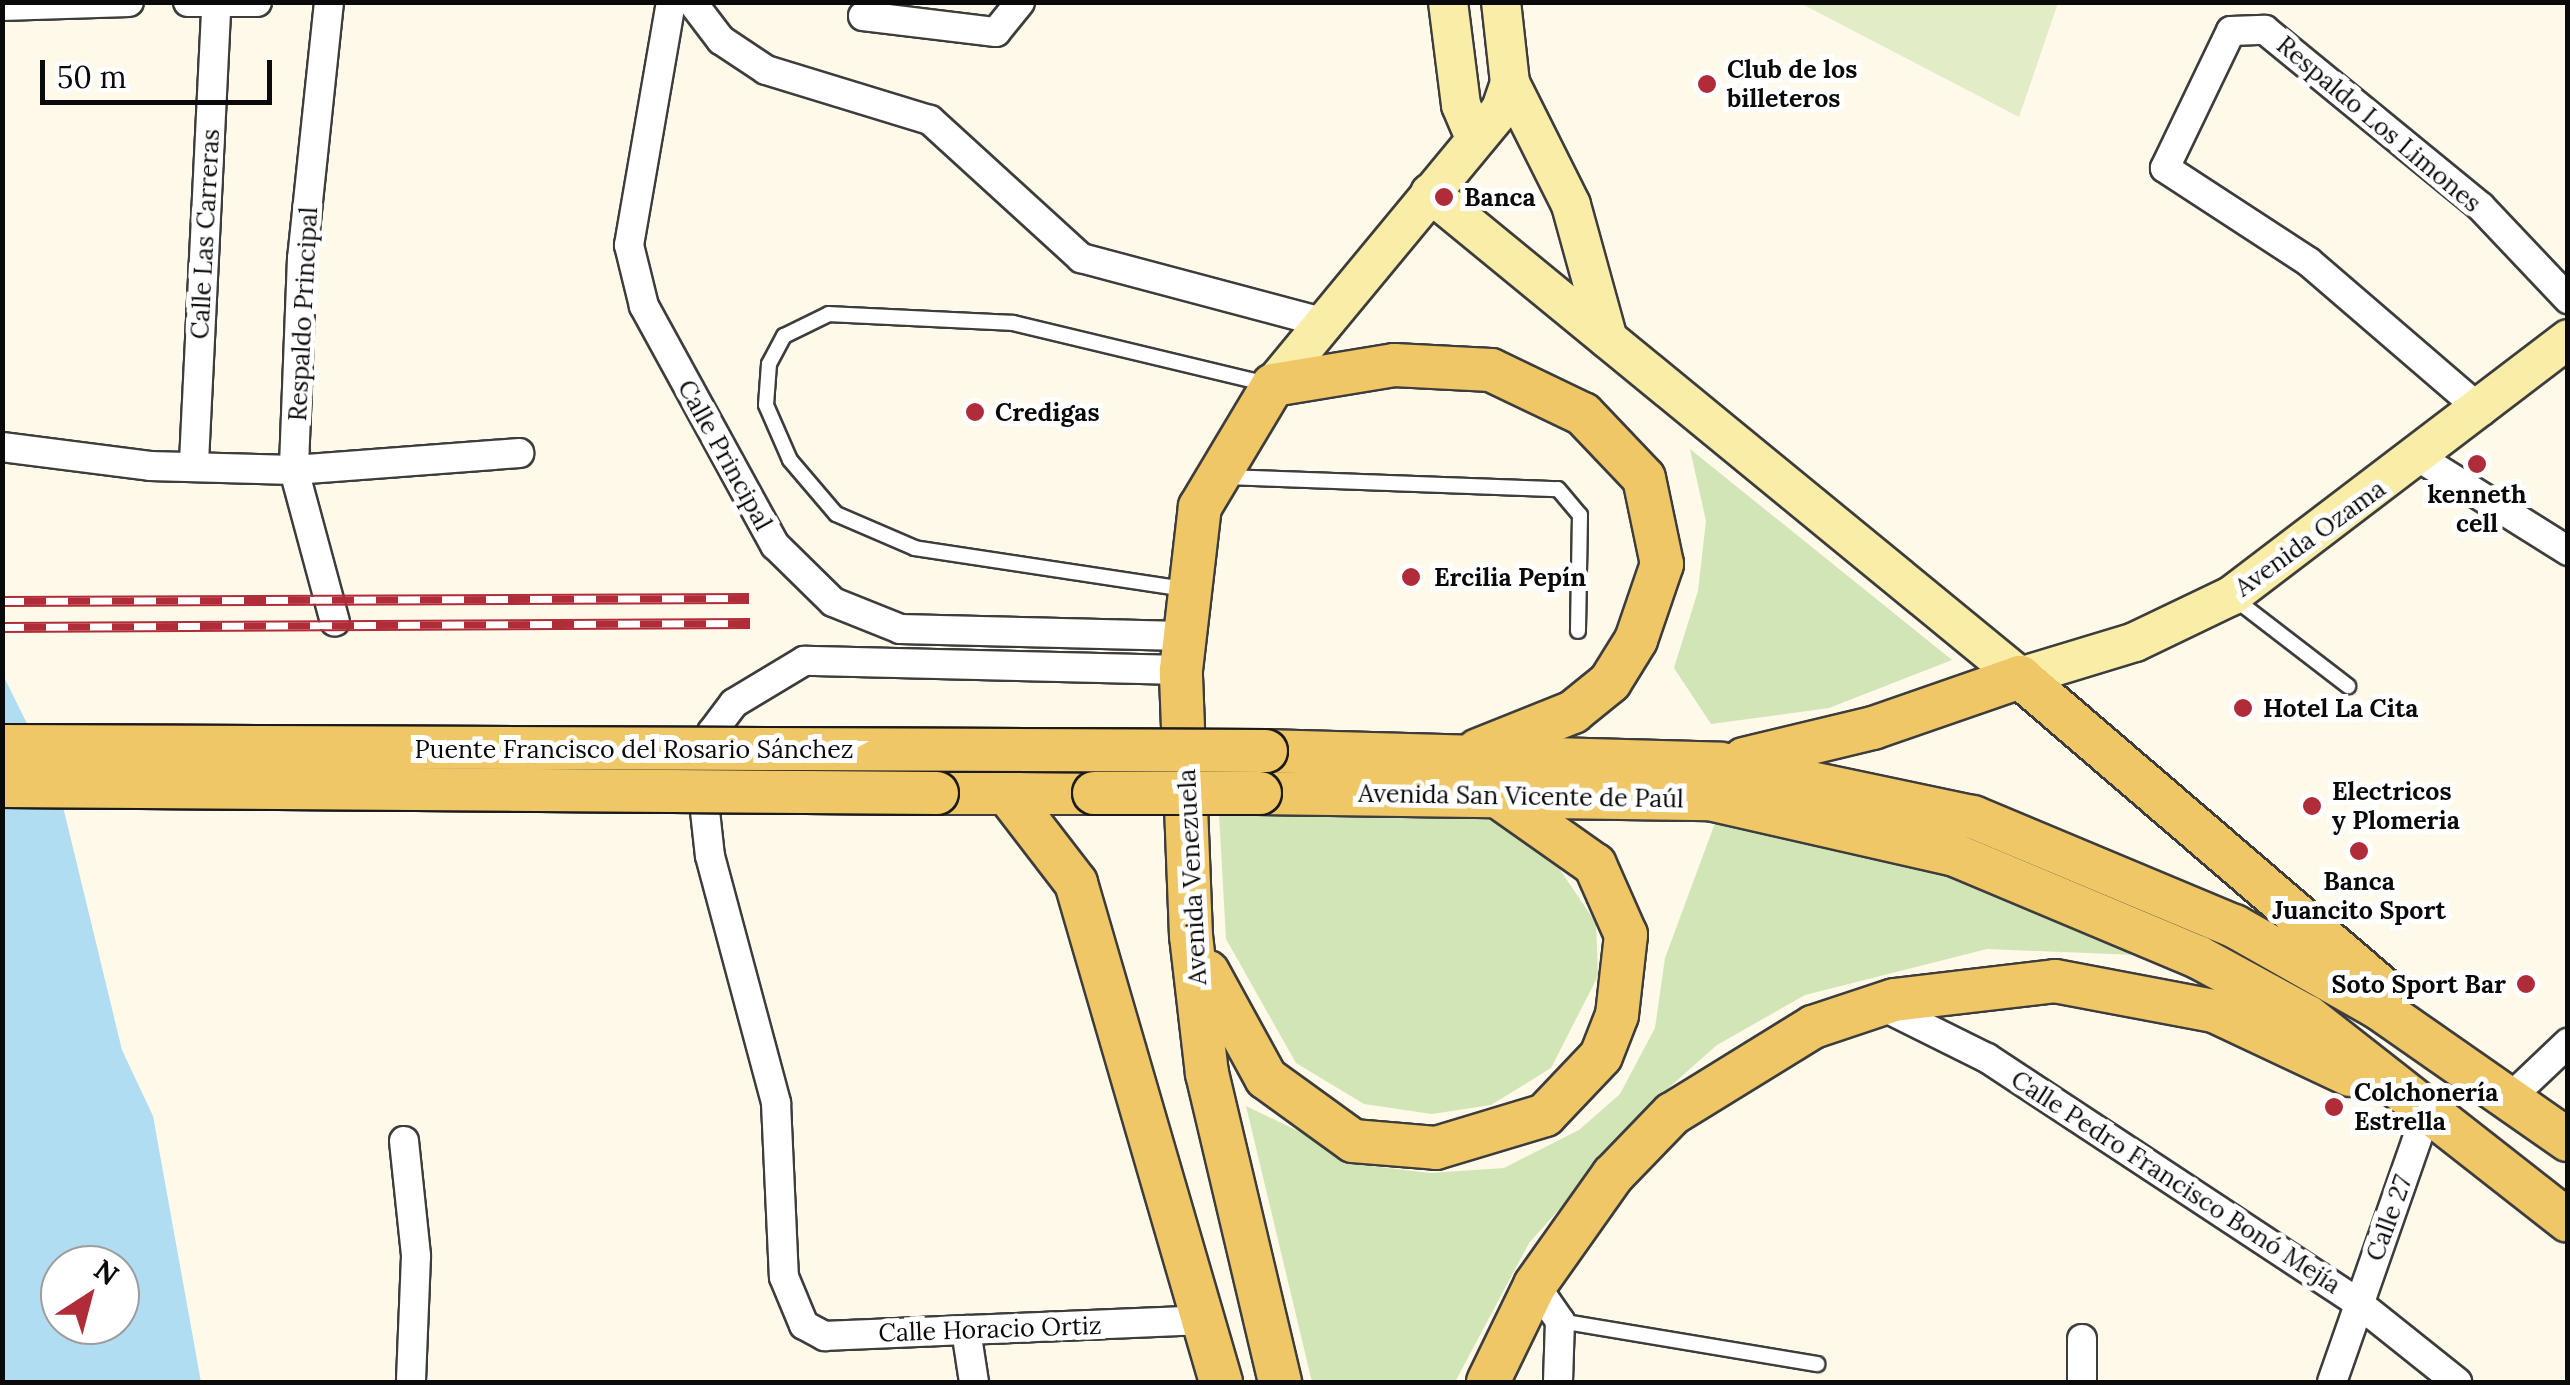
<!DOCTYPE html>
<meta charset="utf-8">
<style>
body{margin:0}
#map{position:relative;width:2570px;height:1385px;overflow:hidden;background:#fef9e9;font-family:Lora,serif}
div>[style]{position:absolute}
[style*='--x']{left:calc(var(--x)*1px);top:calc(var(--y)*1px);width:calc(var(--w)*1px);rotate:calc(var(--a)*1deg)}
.green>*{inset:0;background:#d1e5b6}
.pitch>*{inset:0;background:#e2edc7}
.water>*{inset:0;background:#b1ddf2}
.roads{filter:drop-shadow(2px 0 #3d3d3d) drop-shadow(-2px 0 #3d3d3d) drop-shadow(0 2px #3d3d3d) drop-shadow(0 -2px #3d3d3d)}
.lane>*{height:14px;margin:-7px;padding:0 7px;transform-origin:7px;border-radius:7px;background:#fff}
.street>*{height:28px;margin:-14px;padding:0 14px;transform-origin:14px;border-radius:14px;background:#fff}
.secondary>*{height:38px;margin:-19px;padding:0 19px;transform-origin:19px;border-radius:19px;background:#faeda8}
.primary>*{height:42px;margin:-21px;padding:0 21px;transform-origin:21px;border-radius:21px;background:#f0c767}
.rail>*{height:11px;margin-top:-5.5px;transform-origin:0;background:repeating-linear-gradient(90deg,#fff 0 22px,#b12c39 0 44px);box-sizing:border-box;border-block:2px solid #b12c39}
.bridges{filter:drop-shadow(2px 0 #1b1b1b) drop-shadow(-2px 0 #1b1b1b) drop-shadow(0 2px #1b1b1b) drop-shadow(0 -2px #1b1b1b)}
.primary-bridge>*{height:42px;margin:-21px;padding:0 21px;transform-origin:21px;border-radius:21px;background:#f0c767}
.dots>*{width:28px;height:28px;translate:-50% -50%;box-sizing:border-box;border:5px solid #fff;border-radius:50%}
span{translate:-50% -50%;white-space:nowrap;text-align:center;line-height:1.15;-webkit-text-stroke:10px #fff;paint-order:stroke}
.poi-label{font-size:25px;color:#0a0a0a;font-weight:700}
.left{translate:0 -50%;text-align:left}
.right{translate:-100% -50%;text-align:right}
.street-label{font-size:25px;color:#0a0a0a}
.frame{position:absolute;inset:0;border:5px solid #0a0a0a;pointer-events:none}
.north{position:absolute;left:40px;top:1245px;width:100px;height:100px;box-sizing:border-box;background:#fff;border:2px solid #9d9d9d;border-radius:50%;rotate:36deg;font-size:28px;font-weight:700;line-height:40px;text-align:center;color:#0a0a0a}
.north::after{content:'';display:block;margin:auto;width:35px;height:45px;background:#b12c39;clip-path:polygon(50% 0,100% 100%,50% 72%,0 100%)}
.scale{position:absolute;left:40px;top:60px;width:232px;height:45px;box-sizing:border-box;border:5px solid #0a0a0a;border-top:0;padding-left:12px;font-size:30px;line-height:35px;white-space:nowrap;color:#0a0a0a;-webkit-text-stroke:8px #fff;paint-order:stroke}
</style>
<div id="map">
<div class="green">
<div style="clip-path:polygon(1690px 449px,1952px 660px,1829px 708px,1711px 724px,1674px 668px,1698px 591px,1706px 521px)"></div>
<div style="clip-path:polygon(1219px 814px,1478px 815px,1544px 846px,1596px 923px,1598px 976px,1551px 1068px,1491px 1105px,1432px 1114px,1364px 1104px,1296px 1063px,1226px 939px)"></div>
<div style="clip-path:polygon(1715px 823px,1953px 874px,2136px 955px,1987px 949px,1805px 995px,1717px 1045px,1665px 1091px,1529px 1243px,1455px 1382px,1312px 1382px,1246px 1106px,1371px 1166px,1430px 1173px,1504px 1168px,1579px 1130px,1620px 1094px,1655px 1028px,1665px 958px)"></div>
</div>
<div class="pitch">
<div style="clip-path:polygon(1800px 3px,2058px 3px,2019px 117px)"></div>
</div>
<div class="water">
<div style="clip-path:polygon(evenodd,2px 673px,58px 786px,122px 1050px,153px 1116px,201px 1382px,3px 1382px,2px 673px,60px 1265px,120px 1265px,120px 1325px,60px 1325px,60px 1265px)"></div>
</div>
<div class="roads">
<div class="lane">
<div style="--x:1226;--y:477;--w:332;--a:2.1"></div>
<div style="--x:1558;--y:489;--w:34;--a:50"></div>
<div style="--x:1580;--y:515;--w:116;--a:91"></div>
<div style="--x:1185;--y:589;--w:273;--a:-171.4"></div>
<div style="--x:915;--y:548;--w:86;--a:-156.7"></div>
<div style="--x:836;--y:514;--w:71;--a:-130.4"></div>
<div style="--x:790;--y:460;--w:60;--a:-113.6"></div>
<div style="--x:766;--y:405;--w:41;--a:-85.8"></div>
<div style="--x:769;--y:364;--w:32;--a:-62"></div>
<div style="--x:784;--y:336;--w:50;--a:-26.1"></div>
<div style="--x:829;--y:314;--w:184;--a:2.8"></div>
<div style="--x:1013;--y:323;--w:261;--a:13.5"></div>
<div style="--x:2231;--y:596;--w:148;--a:37.6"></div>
<div style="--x:1560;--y:1321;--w:261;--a:9.5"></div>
</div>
<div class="street">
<div style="--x:188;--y:2;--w:69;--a:0"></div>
<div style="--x:329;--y:2;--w:257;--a:96"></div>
<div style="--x:302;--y:258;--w:212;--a:92.2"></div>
<div style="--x:294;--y:470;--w:157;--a:74.9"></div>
<div style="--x:671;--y:2;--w:247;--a:99.8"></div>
<div style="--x:629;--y:245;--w:63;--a:76.2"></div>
<div style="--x:644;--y:306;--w:273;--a:61.3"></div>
<div style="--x:775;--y:545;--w:81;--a:44.5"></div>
<div style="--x:833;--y:602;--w:72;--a:21.9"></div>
<div style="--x:900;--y:629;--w:282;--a:1.4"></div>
<div style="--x:692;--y:2;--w:48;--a:52.7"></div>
<div style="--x:721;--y:40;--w:54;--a:33.7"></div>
<div style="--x:766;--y:70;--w:171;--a:17"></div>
<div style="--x:930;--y:120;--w:205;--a:42.4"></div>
<div style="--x:1081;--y:258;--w:248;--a:14.9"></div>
<div style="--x:2;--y:6;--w:127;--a:-1.8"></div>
<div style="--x:863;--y:16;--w:134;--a:6.9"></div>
<div style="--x:996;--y:32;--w:38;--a:-51"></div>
<div style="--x:2482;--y:411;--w:228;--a:-139.3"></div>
<div style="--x:2309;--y:262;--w:172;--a:-146.9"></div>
<div style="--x:2165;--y:168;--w:152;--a:-64.3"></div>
<div style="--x:2231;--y:31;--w:34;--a:-2"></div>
<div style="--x:2265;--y:30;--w:279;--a:39.3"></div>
<div style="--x:2481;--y:207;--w:127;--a:46.6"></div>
<div style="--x:2;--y:447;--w:149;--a:7.3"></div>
<div style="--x:150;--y:466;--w:144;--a:1.6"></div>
<div style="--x:294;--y:470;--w:226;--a:-4.3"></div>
<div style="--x:2420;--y:458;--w:175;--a:32.1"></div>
<div style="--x:194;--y:462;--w:457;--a:-87.2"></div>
<div style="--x:1181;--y:670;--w:377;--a:-178.6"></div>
<div style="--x:804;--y:661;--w:82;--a:149"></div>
<div style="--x:734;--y:703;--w:36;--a:127"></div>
<div style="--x:712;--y:732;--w:62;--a:98.4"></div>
<div style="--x:703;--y:793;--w:63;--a:83.7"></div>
<div style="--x:710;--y:856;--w:256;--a:75"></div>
<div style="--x:776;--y:1103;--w:174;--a:87.4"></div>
<div style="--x:784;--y:1277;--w:52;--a:67.4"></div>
<div style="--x:804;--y:1325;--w:24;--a:28"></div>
<div style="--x:825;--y:1336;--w:377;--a:-2.4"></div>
<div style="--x:1880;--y:1005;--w:119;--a:26.4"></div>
<div style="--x:1987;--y:1058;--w:445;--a:33.4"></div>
<div style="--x:2358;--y:1303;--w:127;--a:38.6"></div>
<div style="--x:2511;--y:1097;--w:79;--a:-43.5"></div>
<div style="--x:404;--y:1141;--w:116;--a:84"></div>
<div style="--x:416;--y:1256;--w:126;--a:92.3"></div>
<div style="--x:1535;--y:1285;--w:44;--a:55.2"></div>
<div style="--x:1560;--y:1321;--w:61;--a:91.9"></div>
<div style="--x:966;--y:1330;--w:53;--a:81.3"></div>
<div style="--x:2082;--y:1339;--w:43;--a:90"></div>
<div style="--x:2332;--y:1382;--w:288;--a:-70.7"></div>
</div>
<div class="secondary">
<div style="--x:1448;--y:2;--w:104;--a:82.8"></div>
<div style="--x:1461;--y:105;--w:36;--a:67"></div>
<div style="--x:1510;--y:83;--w:136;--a:63.4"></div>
<div style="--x:1571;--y:205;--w:139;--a:74.6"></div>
<div style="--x:1430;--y:193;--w:763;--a:39.36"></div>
<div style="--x:2020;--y:677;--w:120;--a:-16.9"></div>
<div style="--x:2135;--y:642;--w:106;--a:-25.6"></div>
<div style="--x:2231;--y:596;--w:424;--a:-37.3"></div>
<div style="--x:1273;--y:385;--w:358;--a:-50.4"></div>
<div style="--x:1501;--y:109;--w:28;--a:-71"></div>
<div style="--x:1510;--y:83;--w:81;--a:-96.3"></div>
</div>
<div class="primary">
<div style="--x:1266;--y:751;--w:455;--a:1.6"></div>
<div style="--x:1721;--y:764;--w:258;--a:11.9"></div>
<div style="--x:1973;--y:817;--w:283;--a:22.7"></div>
<div style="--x:2234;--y:926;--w:168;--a:29.6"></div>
<div style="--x:2380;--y:1009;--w:229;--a:34.9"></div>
<div style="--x:1744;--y:759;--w:133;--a:-13.5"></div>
<div style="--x:1873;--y:728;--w:156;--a:-19.1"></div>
<div style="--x:2020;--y:677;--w:476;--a:40.7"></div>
<div style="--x:1006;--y:792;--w:115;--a:52.4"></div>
<div style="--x:1076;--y:883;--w:520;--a:73.8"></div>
<div style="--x:937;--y:793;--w:157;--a:0"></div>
<div style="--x:1260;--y:793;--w:449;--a:0.8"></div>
<div style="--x:1709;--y:799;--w:252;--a:12.8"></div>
<div style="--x:1955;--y:855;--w:264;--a:22.8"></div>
<div style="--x:2198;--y:957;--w:125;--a:28.6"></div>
<div style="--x:2308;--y:1017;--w:330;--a:38.1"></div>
<div style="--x:1208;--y:972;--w:121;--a:61.3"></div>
<div style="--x:1266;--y:1078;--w:107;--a:35.9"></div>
<div style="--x:1353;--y:1141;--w:83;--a:4.8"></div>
<div style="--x:1436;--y:1148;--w:114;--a:-16.8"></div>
<div style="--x:1545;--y:1115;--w:81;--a:-46.5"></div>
<div style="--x:1601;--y:1056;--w:44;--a:-68.7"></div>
<div style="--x:1617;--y:1015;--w:81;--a:-83.6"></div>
<div style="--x:1626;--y:935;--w:77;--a:-113.9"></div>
<div style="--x:1595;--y:865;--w:116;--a:-144.8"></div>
<div style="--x:1280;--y:1382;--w:317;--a:-103.3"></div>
<div style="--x:1207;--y:1074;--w:139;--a:-96.6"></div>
<div style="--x:1191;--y:936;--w:266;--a:-92.2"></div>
<div style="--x:1181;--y:670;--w:164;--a:-83.4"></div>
<div style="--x:1200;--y:507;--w:142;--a:-59.1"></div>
<div style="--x:1273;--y:385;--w:123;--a:-9.4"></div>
<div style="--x:1394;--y:365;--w:97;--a:3"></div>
<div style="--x:1491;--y:370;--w:102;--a:25.6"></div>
<div style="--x:1583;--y:414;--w:88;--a:46.4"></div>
<div style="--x:1644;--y:478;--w:88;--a:78.2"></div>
<div style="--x:1662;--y:564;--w:80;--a:108.9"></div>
<div style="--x:1636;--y:640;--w:49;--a:121.8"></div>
<div style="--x:1610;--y:682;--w:48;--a:141"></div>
<div style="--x:1573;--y:712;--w:102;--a:158.2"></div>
<div style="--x:1488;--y:1382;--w:108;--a:-64.1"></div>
<div style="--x:1535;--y:1285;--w:135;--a:-54.7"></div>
<div style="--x:1613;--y:1175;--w:85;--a:-46"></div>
<div style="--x:1672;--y:1114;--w:166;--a:-31.7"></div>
<div style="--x:1813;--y:1027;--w:85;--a:-18.4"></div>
<div style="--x:1894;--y:1000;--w:162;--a:-6.7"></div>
<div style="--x:2055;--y:981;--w:162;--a:10.7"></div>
<div style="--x:2214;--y:1011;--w:150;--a:25.2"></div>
</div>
</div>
<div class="rail">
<div style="--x:2;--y:601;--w:747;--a:-0.23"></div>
<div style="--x:2;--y:627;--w:748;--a:-0.31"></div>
</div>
<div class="bridges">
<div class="primary-bridge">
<div style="--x:2;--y:746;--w:1264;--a:0.23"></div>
<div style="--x:2;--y:786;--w:935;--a:0.43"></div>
<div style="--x:1094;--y:793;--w:166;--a:0"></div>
</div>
</div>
<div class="dots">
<div style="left:1707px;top:84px;background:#b12c39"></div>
<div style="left:1444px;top:197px;background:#b12c39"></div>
<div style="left:975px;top:412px;background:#b12c39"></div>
<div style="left:2477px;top:464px;background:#b12c39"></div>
<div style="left:1411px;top:577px;background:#b12c39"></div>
<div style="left:2243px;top:708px;background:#b12c39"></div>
<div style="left:2312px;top:806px;background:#b12c39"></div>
<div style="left:2359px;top:851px;background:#b12c39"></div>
<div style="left:2526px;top:984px;background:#b12c39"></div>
<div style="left:2334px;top:1107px;background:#b12c39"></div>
</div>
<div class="poi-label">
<span class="left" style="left:1727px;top:84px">Club de los<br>billeteros</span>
<span class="left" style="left:1464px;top:197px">Banca</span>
<span class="left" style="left:995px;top:412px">Credigas</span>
<span style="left:2477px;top:509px">kenneth<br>cell</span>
<span class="left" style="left:1434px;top:577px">Ercilia Pepín</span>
<span class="left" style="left:2263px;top:708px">Hotel La Cita</span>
<span class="left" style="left:2332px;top:806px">Electricos<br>y Plomeria</span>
<span style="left:2359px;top:896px">Banca<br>Juancito Sport</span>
<span class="right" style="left:2506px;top:984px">Soto Sport Bar</span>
<span class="left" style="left:2354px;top:1107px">Colchonería<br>Estrella</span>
</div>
<div class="street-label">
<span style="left:2379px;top:124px;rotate:40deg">Respaldo Los Limones</span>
<span style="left:205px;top:234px;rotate:-87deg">Calle Las Carreras</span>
<span style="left:303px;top:314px;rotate:-87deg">Respaldo Principal</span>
<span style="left:725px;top:455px;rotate:61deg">Calle Principal</span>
<span style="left:2310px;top:538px;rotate:-36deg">Avenida Ozama</span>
<span style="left:634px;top:749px">Puente Francisco del Rosario Sánchez</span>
<span style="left:1521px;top:796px;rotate:1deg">Avenida San Vicente de Paúl</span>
<span style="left:1192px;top:877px;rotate:-93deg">Avenida Venezuela</span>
<span style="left:2176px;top:1182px;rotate:33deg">Calle Pedro Francisco Bonó Mejía</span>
<span style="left:2389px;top:1218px;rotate:-70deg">Calle 27</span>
<span style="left:990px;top:1329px;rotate:-2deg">Calle Horacio Ortiz</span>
</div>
<div class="frame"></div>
<div class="north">N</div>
<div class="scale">50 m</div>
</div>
